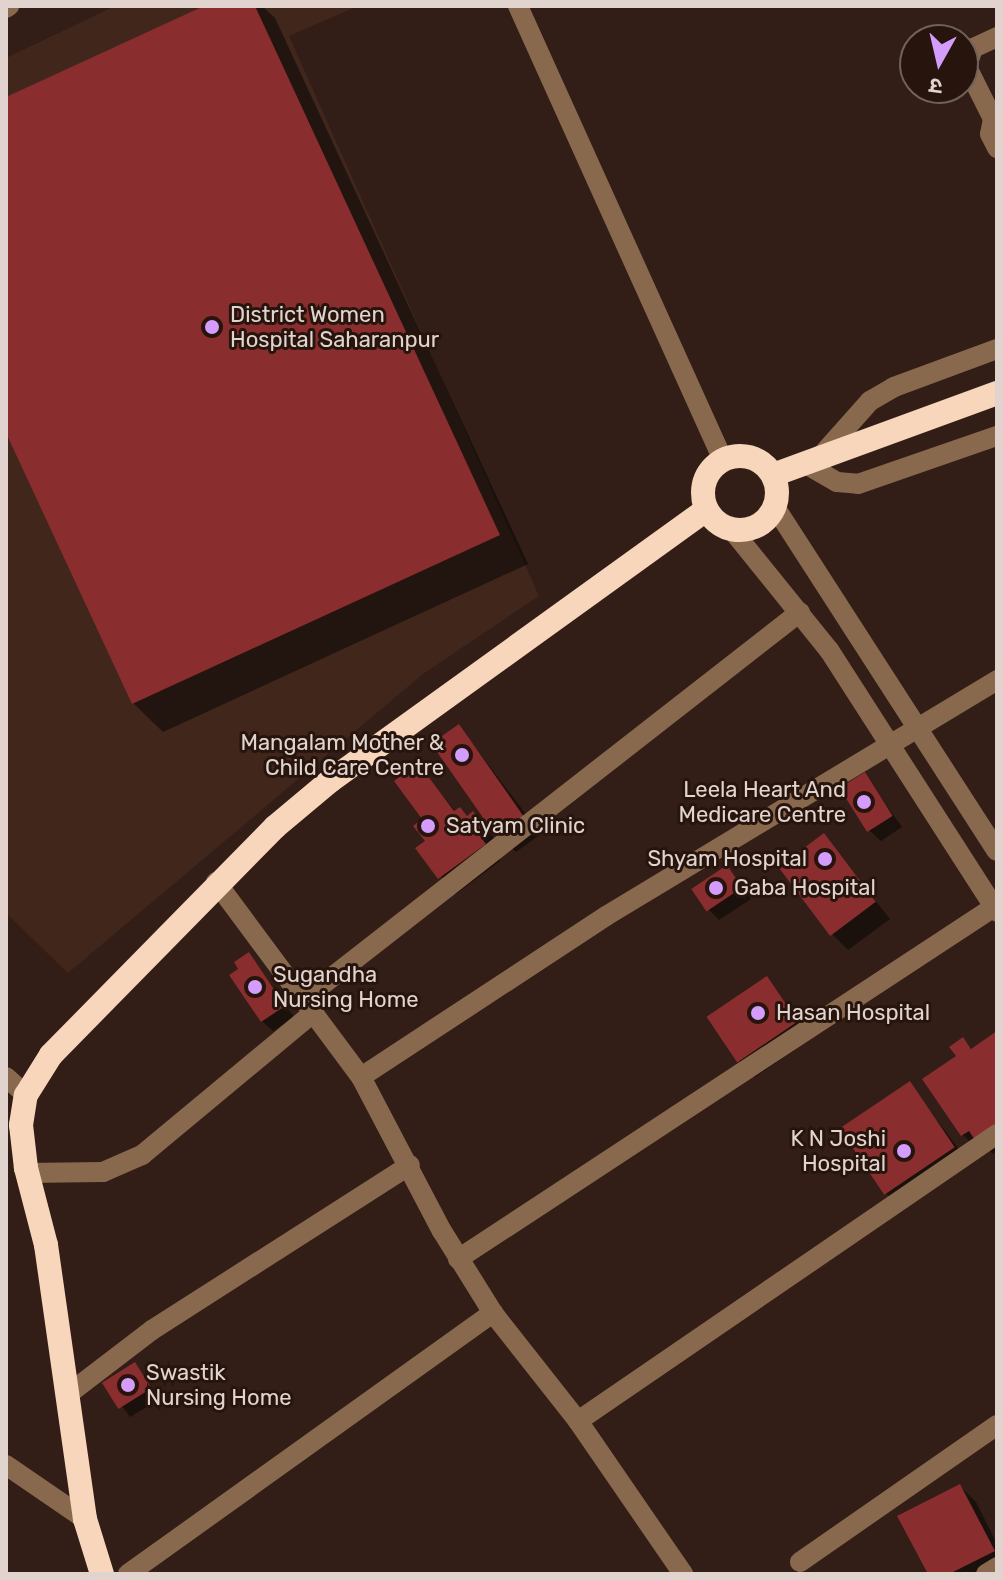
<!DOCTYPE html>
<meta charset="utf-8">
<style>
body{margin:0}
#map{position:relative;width:1003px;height:1580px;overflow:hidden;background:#321e17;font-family:Rubik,"Noto Sans Devanagari",sans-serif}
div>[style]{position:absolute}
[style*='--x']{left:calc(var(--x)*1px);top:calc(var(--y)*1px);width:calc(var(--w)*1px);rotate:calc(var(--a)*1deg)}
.built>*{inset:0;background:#40261b}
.shadow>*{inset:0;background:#0007}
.building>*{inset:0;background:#8a2d2e;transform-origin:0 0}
.minor>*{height:20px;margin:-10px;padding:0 10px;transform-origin:10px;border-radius:10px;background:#89694e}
.highway>*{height:24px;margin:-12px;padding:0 12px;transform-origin:12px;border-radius:12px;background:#f7d6bc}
.highway>.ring{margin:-12px;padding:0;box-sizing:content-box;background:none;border:24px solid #f7d6bc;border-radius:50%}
.dots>*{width:22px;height:22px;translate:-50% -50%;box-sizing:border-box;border:4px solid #27150d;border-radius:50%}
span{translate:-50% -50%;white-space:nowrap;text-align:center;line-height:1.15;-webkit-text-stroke:6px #27150d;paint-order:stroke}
.poi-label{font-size:22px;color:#e1d3ce}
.left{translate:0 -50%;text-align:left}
.right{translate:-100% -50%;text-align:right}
.frame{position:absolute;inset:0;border:8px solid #e1d3ce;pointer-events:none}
.north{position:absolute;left:899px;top:24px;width:80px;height:80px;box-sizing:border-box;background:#27150d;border:2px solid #71615a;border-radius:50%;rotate:188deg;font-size:22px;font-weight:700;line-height:32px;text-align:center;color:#e1d3ce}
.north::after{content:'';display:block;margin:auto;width:28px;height:36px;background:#d49cfc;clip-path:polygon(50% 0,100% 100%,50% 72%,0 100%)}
</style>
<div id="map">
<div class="built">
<div style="clip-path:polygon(115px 6px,358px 6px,289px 36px,539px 596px,423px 674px,68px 973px,6px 913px,6px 58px)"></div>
</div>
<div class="shadow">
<div style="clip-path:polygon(209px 6px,262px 6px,275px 18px,528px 564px,163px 732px,133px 703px,6px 429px,6px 99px)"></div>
<div style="clip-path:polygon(459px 726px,541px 834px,516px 852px,500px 836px)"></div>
<div style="clip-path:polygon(418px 766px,456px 812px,468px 818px,473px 814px,504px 850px,497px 856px,500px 861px,456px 894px,418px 849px,427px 842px)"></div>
<div style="clip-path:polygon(864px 775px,902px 827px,881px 841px,870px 831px)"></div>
<div style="clip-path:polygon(823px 835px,890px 919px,848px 950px,832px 934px)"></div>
<div style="clip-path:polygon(727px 867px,751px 899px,719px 920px,709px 910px)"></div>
<div style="clip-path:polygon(249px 955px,294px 1017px,273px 1031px,262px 1021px,241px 970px)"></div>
<div style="clip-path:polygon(766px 978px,812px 1038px,755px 1077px,739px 1061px)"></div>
<div style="clip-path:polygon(997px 1033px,997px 1151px,993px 1154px,985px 1146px,979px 1151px,963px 1135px,925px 1080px,958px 1056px,963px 1040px,973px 1050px)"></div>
<div style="clip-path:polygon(910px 1084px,969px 1163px,902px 1209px,886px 1193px)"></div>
<div style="clip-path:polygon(135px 1365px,160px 1399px,130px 1417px,105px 1382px)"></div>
<div style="clip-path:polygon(960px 1486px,976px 1502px,997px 1544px,996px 1574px,930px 1574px)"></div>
</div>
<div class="building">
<div style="clip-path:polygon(204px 6px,255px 6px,500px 535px,132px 704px,6px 433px,6px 97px)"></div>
<div style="left:459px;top:724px;width:115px;height:34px;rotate:55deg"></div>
<div style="clip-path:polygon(418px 763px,454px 811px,460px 807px,467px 816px,473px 811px,489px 833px,482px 839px,486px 844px,438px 879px,415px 848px,425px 841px,413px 826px,422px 819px,394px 781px)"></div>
<div style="left:865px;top:772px;width:52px;height:30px;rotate:58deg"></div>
<div style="left:824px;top:833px;width:86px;height:57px;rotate:53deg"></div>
<div style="left:727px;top:865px;width:27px;height:43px;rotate:56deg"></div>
<div style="clip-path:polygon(249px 952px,285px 1006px,261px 1022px,229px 975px,238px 969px,234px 962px)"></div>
<div style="left:767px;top:976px;width:55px;height:73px;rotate:56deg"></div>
<div style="clip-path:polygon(997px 1031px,997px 1125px,975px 1140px,969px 1131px,961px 1136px,922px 1079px,956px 1056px,949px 1047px,963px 1037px,971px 1049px)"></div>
<div style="left:910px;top:1081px;width:80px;height:85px;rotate:56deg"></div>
<div style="left:135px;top:1362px;width:31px;height:39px;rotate:58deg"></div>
<div style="clip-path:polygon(960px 1484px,995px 1551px,949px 1574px,928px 1574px,897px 1516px)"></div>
</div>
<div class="minor">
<div style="--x:518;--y:6;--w:497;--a:65.7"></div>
<div style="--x:6;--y:8;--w:4;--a:-34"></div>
<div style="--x:997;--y:37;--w:26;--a:155"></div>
<div style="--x:973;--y:48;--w:20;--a:108"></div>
<div style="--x:967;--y:67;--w:58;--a:63.4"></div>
<div style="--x:993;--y:119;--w:15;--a:101"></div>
<div style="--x:990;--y:134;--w:16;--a:63"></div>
<div style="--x:821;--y:456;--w:74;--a:-48.3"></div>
<div style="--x:870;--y:401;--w:28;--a:-30"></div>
<div style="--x:894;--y:387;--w:110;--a:-20.3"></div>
<div style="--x:804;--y:463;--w:38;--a:30"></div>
<div style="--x:837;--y:482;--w:21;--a:5"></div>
<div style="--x:858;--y:484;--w:147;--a:-19.1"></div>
<div style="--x:775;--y:507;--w:409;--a:57.2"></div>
<div style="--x:732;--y:530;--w:154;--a:51.1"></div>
<div style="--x:829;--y:650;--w:311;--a:57.3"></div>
<div style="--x:216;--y:882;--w:243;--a:53.4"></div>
<div style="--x:361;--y:1077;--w:174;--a:62.3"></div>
<div style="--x:442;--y:1231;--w:97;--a:58.1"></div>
<div style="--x:493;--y:1313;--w:137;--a:51.8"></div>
<div style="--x:578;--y:1421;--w:186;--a:55.5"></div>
<div style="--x:304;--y:999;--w:629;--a:-37.96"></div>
<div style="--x:6;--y:1077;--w:27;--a:42"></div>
<div style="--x:361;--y:1077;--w:293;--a:-33.3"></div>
<div style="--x:606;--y:916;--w:457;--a:-31.1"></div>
<div style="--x:28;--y:1173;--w:75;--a:-0.8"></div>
<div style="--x:103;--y:1172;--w:43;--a:-23.6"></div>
<div style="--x:142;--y:1155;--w:224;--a:-39.7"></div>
<div style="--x:458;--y:1259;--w:641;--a:-33.29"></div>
<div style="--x:67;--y:1395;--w:107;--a:-37.4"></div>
<div style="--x:152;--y:1330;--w:306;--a:-32.6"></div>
<div style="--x:578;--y:1421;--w:508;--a:-34.41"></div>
<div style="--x:6;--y:1465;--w:96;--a:34.4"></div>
<div style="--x:800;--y:1562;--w:240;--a:-34.8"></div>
<div style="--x:128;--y:1574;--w:449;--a:-35.6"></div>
<div style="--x:986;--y:1574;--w:13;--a:-32"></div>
</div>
<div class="highway">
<div class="ring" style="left:703px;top:456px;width:50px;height:50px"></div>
<div style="--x:773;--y:475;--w:239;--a:-20.1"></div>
<div style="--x:102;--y:1574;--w:58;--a:-107.2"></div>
<div style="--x:85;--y:1519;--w:277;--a:-98.1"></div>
<div style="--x:46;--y:1245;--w:80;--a:-104.6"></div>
<div style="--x:26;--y:1168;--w:43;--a:-96.6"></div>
<div style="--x:21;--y:1125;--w:30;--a:-81"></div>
<div style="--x:26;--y:1095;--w:47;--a:-58"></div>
<div style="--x:51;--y:1055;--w:320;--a:-45.5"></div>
<div style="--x:275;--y:827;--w:72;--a:-39.9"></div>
<div style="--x:330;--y:781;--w:463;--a:-35.8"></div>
</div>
<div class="dots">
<div style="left:212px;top:327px;background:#d49cfc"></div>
<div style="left:462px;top:755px;background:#d49cfc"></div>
<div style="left:864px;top:802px;background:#d49cfc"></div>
<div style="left:428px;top:826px;background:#d49cfc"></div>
<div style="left:825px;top:859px;background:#d49cfc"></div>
<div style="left:716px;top:888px;background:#d49cfc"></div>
<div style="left:255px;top:987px;background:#d49cfc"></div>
<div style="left:758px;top:1013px;background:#d49cfc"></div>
<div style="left:904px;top:1151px;background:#d49cfc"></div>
<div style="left:128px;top:1385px;background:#d49cfc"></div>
</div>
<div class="poi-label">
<span class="left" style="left:230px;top:327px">District Women<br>Hospital Saharanpur</span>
<span class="right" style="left:444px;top:755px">Mangalam Mother &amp;<br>Child Care Centre</span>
<span class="right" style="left:846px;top:802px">Leela Heart And<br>Medicare Centre</span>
<span class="left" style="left:446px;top:826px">Satyam Clinic</span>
<span class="right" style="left:807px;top:859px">Shyam Hospital</span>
<span class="left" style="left:734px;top:888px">Gaba Hospital</span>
<span class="left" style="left:273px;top:987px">Sugandha<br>Nursing Home</span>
<span class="left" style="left:776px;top:1013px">Hasan Hospital</span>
<span class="right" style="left:886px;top:1151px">K N Joshi<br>Hospital</span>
<span class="left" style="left:146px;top:1385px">Swastik<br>Nursing Home</span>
</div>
<div class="frame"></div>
<div class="north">उ</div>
</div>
